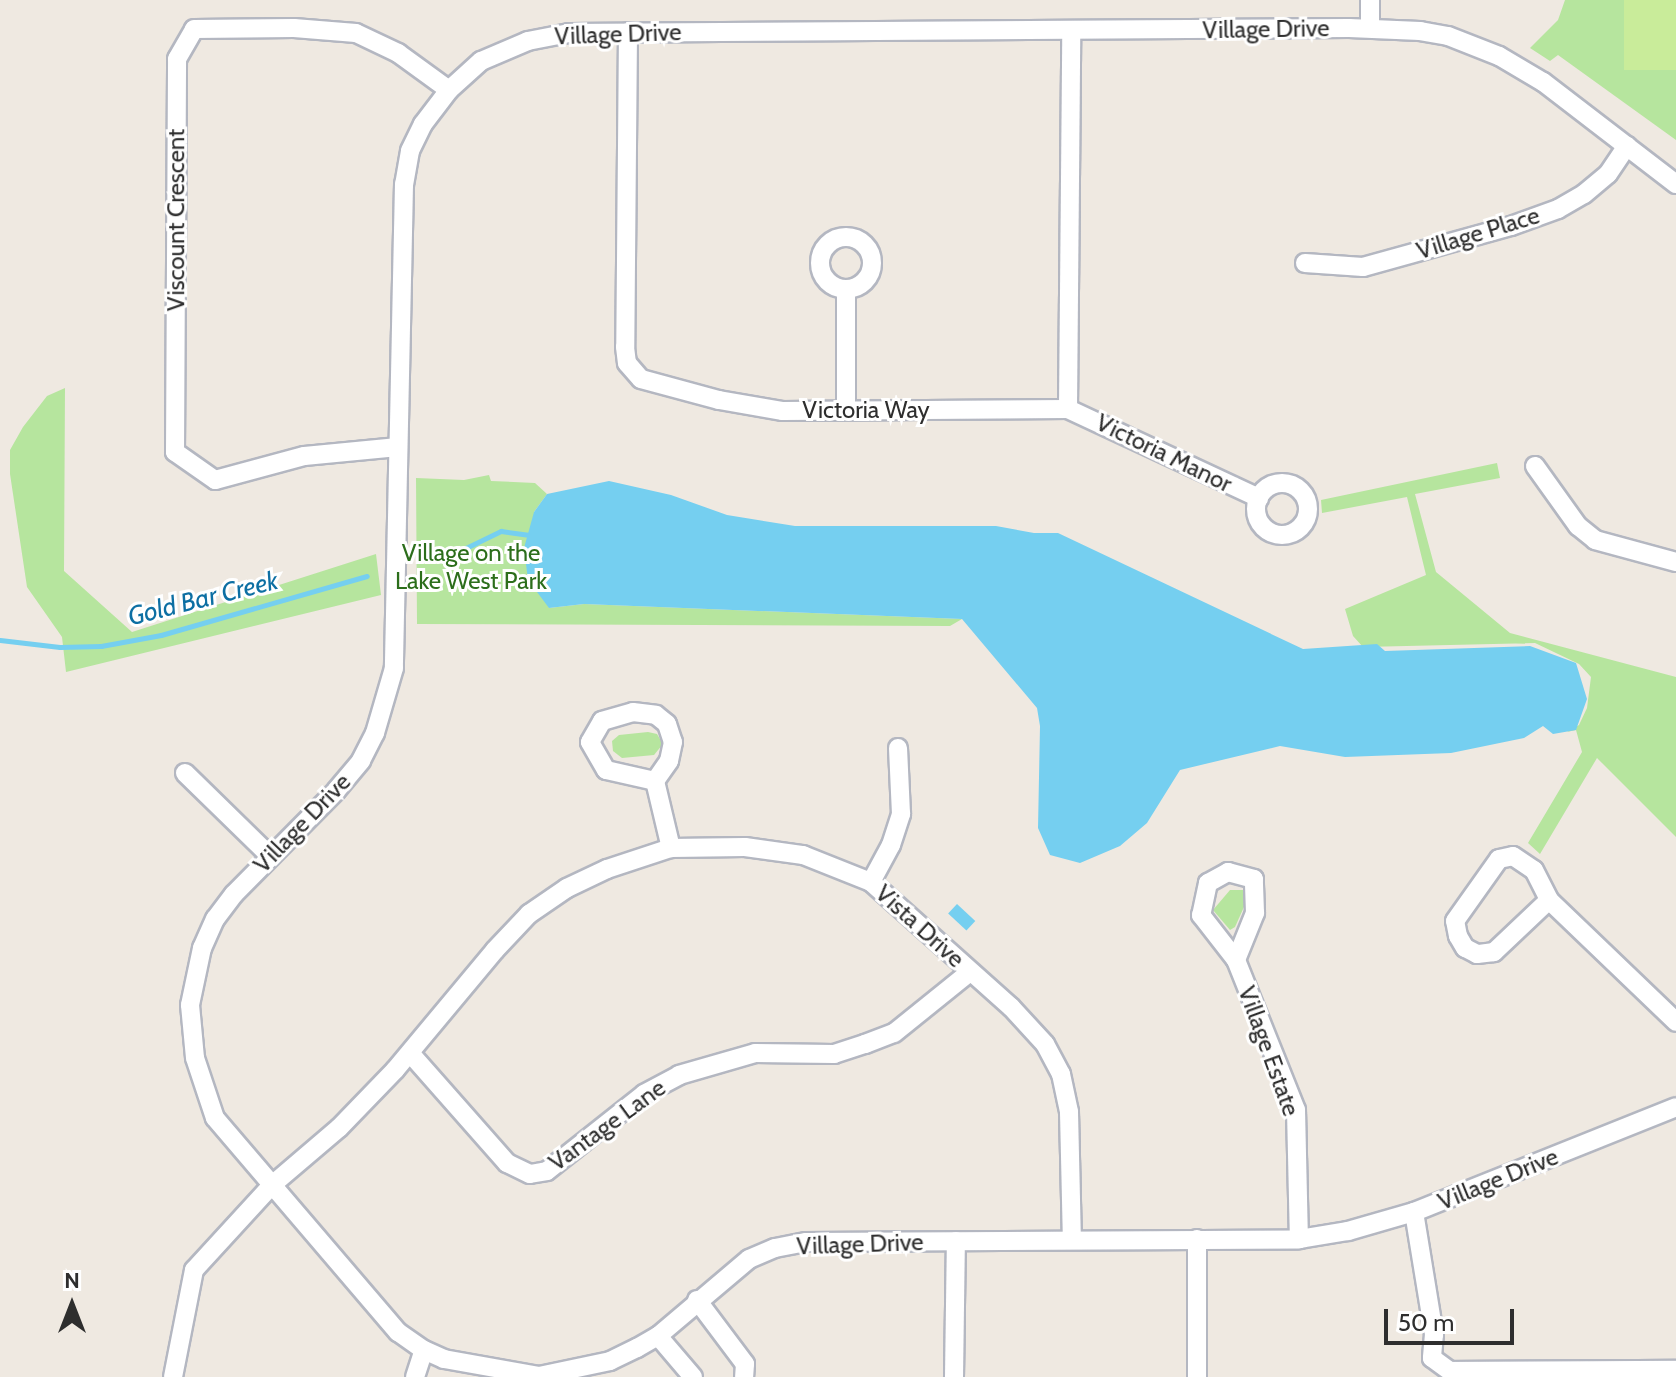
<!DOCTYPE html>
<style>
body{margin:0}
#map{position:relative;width:1676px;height:1377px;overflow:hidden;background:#efe9e1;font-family:Cabin,sans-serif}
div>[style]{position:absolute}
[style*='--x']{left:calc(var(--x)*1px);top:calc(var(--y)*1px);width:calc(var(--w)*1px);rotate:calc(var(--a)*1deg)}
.green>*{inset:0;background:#b6e59e}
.pitch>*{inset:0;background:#c9ec9a;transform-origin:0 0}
.water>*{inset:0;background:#75cff0;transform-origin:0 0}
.stream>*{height:5px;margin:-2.5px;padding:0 2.5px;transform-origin:2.5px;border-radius:2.5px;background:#75cff0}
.roads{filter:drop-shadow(2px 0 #b4b7c1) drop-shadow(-2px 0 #b4b7c1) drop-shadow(0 2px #b4b7c1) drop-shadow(0 -2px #b4b7c1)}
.minor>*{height:18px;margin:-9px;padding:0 9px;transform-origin:9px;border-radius:9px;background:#fff}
.minor>.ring{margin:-9px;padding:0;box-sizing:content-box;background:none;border:18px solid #fff;border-radius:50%}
span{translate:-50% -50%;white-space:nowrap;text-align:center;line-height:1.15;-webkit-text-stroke:6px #fff;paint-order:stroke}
.street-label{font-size:24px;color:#2e2e2e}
.park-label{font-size:24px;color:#2c6e1b}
.water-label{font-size:26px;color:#0d6fa3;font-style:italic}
.north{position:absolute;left:32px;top:1265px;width:80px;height:80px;-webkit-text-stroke:6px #fff;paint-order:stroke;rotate:0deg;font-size:22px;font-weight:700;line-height:32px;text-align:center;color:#2e2e2e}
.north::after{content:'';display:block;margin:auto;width:28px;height:36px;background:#2e2e2e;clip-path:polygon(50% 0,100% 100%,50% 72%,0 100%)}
.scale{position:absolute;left:1384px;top:1309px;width:130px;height:36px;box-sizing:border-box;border:4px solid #2e2e2e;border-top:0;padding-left:10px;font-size:24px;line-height:28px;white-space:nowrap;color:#2e2e2e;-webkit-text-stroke:6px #fff;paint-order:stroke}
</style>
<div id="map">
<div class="green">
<div style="clip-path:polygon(1565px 0,1676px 0,1676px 140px,1558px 55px,1550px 61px,1530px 48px,1558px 20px)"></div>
<div style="clip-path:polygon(65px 388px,64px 571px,132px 632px,376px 554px,381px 595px,66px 672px,62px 637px,27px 587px,10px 474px,10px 450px,23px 427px,47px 396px)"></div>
<div style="clip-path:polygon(1497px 463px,1500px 478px,1415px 494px,1436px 572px,1510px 633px,1676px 677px,1676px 837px,1597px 758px,1540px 854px,1528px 843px,1582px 752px,1576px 730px,1567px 732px,1579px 725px,1587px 708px,1591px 677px,1579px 664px,1535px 643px,1363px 647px,1353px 636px,1345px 609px,1426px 575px,1407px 497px,1322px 513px,1321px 500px)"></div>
<div style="clip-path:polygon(489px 475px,491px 481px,535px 483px,547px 494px,534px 512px,549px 608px,584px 604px,962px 619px,950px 626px,417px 624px,416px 478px,464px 480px)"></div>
<div style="clip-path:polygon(648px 732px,657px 734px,663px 744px,654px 755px,622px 758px,613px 751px,612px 741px,619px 735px)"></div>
<div style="clip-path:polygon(1230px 890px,1244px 890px,1248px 898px,1235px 927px,1230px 930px,1213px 910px)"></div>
</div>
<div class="pitch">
<div style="left:1624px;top:0;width:52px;height:70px"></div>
</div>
<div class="water">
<div style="clip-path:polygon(609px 481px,671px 495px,727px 515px,795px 526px,996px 526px,1034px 533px,1058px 533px,1303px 649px,1377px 644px,1385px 651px,1530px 646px,1576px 663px,1587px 699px,1576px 730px,1553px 734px,1543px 726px,1524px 738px,1451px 753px,1345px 757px,1280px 746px,1180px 770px,1147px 823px,1120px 846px,1080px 863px,1050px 855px,1038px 828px,1040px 726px,1037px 708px,962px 619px,584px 604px,549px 608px,528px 580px,524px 548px,534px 512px,547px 494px)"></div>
<div style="left:957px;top:904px;width:25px;height:13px;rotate:43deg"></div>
</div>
<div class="stream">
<div style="--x:424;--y:548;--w:21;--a:35"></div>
<div style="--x:441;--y:560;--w:67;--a:-25.8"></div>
<div style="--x:501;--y:531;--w:27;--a:8"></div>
<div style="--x:0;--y:640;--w:60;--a:6.7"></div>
<div style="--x:60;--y:647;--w:41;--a:-1.4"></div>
<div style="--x:101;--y:646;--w:61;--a:-10.4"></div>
<div style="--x:161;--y:635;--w:214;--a:-16"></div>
</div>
<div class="roads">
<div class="minor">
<div style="--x:1370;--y:28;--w:28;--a:-90"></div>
<div style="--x:628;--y:32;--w:315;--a:90.5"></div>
<div style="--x:625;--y:347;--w:16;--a:83"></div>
<div style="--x:627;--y:363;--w:21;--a:49"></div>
<div style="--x:641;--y:379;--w:81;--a:15.1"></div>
<div style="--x:719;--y:400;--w:65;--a:9.8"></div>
<div style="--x:783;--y:411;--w:285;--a:-0.4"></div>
<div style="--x:1068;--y:409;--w:211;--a:25"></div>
<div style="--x:1676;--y:184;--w:168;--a:-142.5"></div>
<div style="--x:1543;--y:82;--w:51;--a:-149.4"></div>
<div style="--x:1499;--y:56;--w:55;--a:-158.6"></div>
<div style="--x:1448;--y:36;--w:28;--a:-170"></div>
<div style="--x:1420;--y:31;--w:71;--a:-177.6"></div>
<div style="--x:1349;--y:28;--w:780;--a:179.63"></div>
<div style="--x:569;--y:33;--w:42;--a:169"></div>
<div style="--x:528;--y:41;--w:51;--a:156.9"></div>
<div style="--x:481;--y:61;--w:43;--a:137.8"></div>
<div style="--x:449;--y:90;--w:43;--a:127.4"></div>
<div style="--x:423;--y:124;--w:30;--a:116"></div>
<div style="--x:410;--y:151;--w:34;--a:100"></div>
<div style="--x:404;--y:184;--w:484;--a:91.2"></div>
<div style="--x:394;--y:668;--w:68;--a:106.3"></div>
<div style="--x:375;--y:733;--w:31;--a:117"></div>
<div style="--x:361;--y:761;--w:39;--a:130"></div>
<div style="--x:336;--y:791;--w:145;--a:134.7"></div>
<div style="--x:234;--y:894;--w:31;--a:127"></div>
<div style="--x:215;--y:919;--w:32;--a:114"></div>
<div style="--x:202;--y:948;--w:58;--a:101.9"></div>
<div style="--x:190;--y:1005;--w:53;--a:84.6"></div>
<div style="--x:195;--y:1058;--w:63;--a:71.6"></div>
<div style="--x:215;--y:1118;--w:282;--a:49.5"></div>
<div style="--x:398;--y:1332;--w:32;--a:35"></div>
<div style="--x:424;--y:1350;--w:22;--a:24"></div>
<div style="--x:444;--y:1359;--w:97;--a:10.1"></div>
<div style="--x:539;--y:1376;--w:73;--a:-11.9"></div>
<div style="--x:610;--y:1361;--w:30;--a:-26"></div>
<div style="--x:637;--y:1348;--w:24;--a:-30"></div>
<div style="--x:658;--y:1336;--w:119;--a:-40.2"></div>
<div style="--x:749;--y:1259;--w:28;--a:-23"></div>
<div style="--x:775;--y:1248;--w:32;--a:-11"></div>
<div style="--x:806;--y:1242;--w:493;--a:-0.3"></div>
<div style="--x:1299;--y:1239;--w:50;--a:-9.3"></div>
<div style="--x:1348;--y:1231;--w:69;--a:-16.1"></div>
<div style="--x:1414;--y:1212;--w:282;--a:-21.8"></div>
<div class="ring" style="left:820px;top:237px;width:34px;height:34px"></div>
<div style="--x:1305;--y:263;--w:58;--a:3.9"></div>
<div style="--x:1363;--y:267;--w:154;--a:-15.5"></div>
<div style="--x:1511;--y:226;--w:50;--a:-19.9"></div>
<div style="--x:1558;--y:209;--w:30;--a:-30"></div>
<div style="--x:1584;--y:194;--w:31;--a:-40"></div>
<div style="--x:1608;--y:174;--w:34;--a:-56"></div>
<div style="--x:846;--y:289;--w:120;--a:90"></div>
<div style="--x:1068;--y:409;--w:378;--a:-89.5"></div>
<div style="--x:398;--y:447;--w:94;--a:174.5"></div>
<div style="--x:304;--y:456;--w:92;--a:164.9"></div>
<div style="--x:215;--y:480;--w:49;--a:-145"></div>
<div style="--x:175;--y:452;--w:393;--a:-89.7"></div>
<div style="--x:177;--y:59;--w:34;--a:-60"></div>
<div style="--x:194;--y:29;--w:100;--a:-0.6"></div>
<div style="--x:294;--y:28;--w:62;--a:4.6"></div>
<div style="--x:356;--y:33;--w:47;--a:25.5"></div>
<div style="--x:398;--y:53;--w:63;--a:36"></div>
<div style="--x:1535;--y:466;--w:74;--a:54.4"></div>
<div style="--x:1578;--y:526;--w:22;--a:39"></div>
<div style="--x:1595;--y:540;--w:84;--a:15.2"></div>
<div class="ring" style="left:1256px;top:483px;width:34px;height:34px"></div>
<div style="--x:633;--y:712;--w:23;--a:7"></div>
<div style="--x:656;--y:715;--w:14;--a:39"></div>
<div style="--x:667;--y:724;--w:19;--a:72"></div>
<div style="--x:673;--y:742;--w:19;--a:102"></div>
<div style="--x:669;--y:761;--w:24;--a:125"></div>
<div style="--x:655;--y:781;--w:50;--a:-167.3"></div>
<div style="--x:606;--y:770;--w:32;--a:-120"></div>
<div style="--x:590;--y:742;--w:24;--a:-60"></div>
<div style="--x:602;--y:721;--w:32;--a:-16"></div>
<div style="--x:185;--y:773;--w:119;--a:44.3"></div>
<div style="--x:655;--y:781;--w:69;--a:76.6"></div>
<div style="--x:871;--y:882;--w:42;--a:-61.6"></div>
<div style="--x:891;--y:845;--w:33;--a:-72"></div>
<div style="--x:901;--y:814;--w:66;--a:-92.6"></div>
<div style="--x:1549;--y:900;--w:76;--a:136.6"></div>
<div style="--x:1494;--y:952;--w:17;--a:173"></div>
<div style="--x:1477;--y:954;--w:13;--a:-153"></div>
<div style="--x:1465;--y:948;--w:14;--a:-120"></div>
<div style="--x:1458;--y:936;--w:15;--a:-101"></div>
<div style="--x:1455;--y:921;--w:76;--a:-54.6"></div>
<div style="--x:1499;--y:859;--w:14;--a:-12"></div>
<div style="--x:1513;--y:856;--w:25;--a:34"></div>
<div style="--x:1534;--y:870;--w:34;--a:63"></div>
<div style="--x:1549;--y:900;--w:176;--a:43.8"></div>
<div style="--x:1236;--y:960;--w:51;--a:-68"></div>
<div style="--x:1255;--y:913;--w:34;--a:-92"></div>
<div style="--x:1254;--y:879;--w:27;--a:-165"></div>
<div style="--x:1228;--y:872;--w:23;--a:151"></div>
<div style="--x:1208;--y:883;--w:33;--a:102"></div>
<div style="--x:1201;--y:915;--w:57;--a:52.1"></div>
<div style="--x:1236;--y:960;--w:162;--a:68.2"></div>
<div style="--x:1296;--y:1110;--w:129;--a:88.7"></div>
<div style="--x:410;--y:1053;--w:147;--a:48.6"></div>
<div style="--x:507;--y:1163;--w:25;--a:26"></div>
<div style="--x:530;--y:1174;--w:17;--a:-10"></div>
<div style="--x:547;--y:1171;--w:124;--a:-38.4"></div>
<div style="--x:644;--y:1094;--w:40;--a:-28"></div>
<div style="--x:679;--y:1075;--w:79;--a:-16.1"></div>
<div style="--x:755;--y:1053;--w:79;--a:0.7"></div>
<div style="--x:834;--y:1054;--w:33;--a:-18"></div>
<div style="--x:865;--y:1044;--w:31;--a:-21"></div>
<div style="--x:894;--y:1033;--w:97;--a:-38.8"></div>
<div style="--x:1414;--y:1212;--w:124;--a:80.7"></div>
<div style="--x:1434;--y:1334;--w:24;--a:95"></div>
<div style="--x:1432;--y:1358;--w:22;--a:36"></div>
<div style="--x:1450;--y:1371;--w:226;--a:-0.3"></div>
<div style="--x:697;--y:1300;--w:80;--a:53.1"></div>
<div style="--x:745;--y:1364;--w:13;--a:94"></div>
<div style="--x:658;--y:1336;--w:54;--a:49.5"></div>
<div style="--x:173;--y:1377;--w:109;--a:-78.9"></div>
<div style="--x:194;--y:1270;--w:115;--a:-47.5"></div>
<div style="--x:272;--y:1185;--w:88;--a:-40.4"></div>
<div style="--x:339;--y:1128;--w:81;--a:-46"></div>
<div style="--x:395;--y:1070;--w:156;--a:-50.2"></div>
<div style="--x:495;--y:950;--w:50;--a:-46.6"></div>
<div style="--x:529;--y:914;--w:46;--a:-34.4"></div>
<div style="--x:567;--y:888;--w:44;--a:-25.4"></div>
<div style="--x:607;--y:869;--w:67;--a:-18.2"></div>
<div style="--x:671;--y:848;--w:74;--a:-0.8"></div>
<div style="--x:745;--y:847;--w:59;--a:7.9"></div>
<div style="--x:803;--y:855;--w:73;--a:21.7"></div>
<div style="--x:871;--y:882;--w:188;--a:41.8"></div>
<div style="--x:1011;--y:1007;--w:50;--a:47.4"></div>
<div style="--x:1045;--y:1044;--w:34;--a:62"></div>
<div style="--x:1061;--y:1074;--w:39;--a:78"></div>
<div style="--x:1069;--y:1112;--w:128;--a:88.7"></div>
<div style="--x:415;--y:1377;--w:28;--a:-72"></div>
<div style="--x:954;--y:1377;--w:136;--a:-89.2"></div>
<div style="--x:1197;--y:1377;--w:138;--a:-90"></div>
</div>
</div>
<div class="street-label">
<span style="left:1266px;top:29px;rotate:-1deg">Village Drive</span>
<span style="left:618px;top:34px;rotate:-2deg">Village Drive</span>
<span style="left:176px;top:220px;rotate:-90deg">Viscount Crescent</span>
<span style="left:1478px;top:233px;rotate:-17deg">Village Place</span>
<span style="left:866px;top:410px">Victoria Way</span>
<span style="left:1164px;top:453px;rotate:26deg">Victoria Manor</span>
<span style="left:302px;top:823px;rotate:-46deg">Village Drive</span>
<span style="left:920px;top:926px;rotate:42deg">Vista Drive</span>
<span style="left:1269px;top:1051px;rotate:70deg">Village Estate</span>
<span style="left:607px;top:1125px;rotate:-36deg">Vantage Lane</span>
<span style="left:1498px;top:1179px;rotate:-22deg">Village Drive</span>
<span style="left:860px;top:1244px;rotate:-2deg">Village Drive</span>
</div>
<div class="park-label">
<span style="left:471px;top:567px">Village on the<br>Lake West Park</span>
</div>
<div class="water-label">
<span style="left:203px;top:599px;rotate:-14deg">Gold Bar Creek</span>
</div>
<div class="north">N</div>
<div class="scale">50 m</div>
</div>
